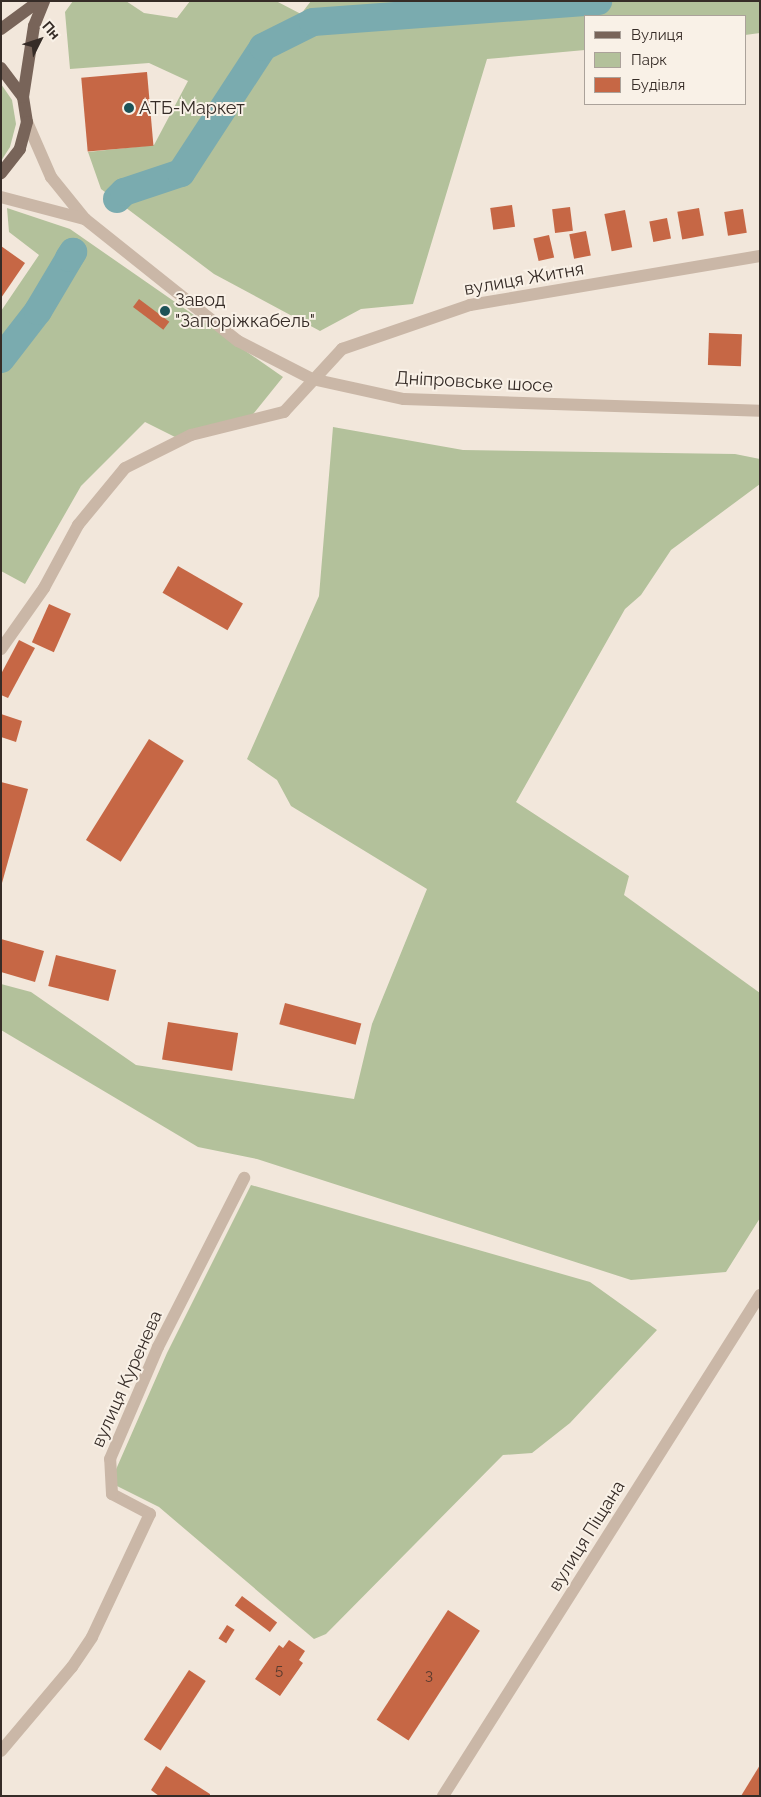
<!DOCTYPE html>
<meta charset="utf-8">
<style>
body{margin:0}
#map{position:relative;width:761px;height:1797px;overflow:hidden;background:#f2e7db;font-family:Raleway,sans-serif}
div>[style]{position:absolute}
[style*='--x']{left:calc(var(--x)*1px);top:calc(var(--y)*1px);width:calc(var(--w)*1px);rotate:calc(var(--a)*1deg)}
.green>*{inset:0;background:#b3c19b}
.river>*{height:28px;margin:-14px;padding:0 14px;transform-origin:14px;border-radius:14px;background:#7aabaf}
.building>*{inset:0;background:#c66745;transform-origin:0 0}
.minor>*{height:12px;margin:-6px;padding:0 6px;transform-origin:6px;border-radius:6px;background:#cab7a7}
.tertiary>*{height:12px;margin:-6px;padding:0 6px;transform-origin:6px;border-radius:6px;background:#cab7a7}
.primary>*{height:12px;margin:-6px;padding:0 6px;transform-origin:6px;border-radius:6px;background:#786459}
.dots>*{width:14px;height:14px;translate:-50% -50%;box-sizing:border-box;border:2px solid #f9f1e7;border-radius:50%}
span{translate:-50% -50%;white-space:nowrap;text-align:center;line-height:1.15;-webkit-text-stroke:4px #f9f1e7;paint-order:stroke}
.number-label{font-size:15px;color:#5a3b2e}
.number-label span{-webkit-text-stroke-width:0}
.poi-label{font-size:18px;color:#362c27}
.left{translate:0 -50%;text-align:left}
.street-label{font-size:18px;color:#362c27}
.frame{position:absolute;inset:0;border:2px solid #362c27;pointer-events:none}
.legend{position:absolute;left:584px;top:15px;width:162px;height:90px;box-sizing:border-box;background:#f9f1e7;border:1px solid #aba29a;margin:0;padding:6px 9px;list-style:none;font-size:15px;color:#362c27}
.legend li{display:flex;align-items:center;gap:10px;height:25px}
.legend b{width:25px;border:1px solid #aba29a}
.north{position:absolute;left:15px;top:15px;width:50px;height:50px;-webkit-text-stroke:4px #f9f1e7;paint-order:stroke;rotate:49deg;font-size:14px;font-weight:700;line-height:20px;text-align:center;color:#362c27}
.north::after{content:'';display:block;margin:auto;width:18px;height:22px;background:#362c27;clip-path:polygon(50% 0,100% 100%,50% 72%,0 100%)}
</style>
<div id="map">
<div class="green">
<div style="clip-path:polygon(73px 1px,126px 1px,144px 13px,177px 18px,190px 1px,276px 1px,301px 14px,311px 1px,760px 1px,760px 33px,745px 35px,745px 16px,585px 16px,585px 50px,487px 59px,413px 304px,361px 309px,320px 331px,214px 274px,101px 189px,88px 152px,154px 145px,188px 81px,149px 63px,70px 69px,65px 12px)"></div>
<div style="clip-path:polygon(1px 84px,12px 100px,16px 124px,10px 147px,1px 161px)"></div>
<div style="clip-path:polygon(7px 208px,70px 229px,283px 377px,246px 423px,179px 439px,145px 422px,81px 486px,25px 584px,1px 571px,1px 311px,39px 255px,9px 232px)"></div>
<div style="clip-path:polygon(333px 427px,463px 450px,735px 454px,760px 459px,760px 484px,671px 550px,641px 595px,625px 609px,516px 802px,629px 876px,624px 895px,760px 993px,760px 1218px,726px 1272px,631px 1280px,257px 1159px,198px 1147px,1px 1030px,1px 984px,31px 992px,136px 1065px,354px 1099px,372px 1024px,427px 889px,291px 806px,277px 780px,247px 759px,319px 596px)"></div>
<div style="clip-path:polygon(251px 1185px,590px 1282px,657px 1330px,570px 1423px,532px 1453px,503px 1455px,326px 1634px,314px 1639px,159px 1507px,117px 1486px,114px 1474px,167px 1353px)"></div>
</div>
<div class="river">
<div style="--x:117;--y:199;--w:10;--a:-45"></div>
<div style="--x:124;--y:192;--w:60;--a:-18.4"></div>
<div style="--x:181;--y:173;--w:150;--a:-56.9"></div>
<div style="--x:263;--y:47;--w:56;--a:-26.6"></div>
<div style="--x:313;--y:22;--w:286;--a:-4.2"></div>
<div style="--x:1;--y:359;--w:61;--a:-52.4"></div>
<div style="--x:38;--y:311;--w:69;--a:-59.3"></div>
<div style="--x:73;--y:252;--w:7;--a:124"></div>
</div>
<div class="building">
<div style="left:147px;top:72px;width:74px;height:66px;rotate:85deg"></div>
<div style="left:512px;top:205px;width:22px;height:22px;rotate:82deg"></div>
<div style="left:570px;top:207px;width:24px;height:18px;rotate:83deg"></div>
<div style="left:699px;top:208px;width:28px;height:22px;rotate:80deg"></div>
<div style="left:743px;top:209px;width:24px;height:19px;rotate:81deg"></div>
<div style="left:625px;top:210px;width:38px;height:21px;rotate:79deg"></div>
<div style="left:667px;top:218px;width:21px;height:18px;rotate:79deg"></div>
<div style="left:586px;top:231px;width:25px;height:17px;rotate:79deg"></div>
<div style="left:549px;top:235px;width:23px;height:16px;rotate:77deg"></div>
<div style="clip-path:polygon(1px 246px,25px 263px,1px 298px)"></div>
<div style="left:139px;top:299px;width:38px;height:10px;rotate:37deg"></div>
<div style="left:709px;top:333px;width:33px;height:32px;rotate:2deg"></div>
<div style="left:178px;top:566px;width:75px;height:31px;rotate:30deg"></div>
<div style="left:49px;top:604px;width:24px;height:42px;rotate:24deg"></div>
<div style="clip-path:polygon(19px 640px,35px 648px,8px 698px,1px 695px,1px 674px)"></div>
<div style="clip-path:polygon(1px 714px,22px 721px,16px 742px,1px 737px)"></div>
<div style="left:149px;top:739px;width:41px;height:119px;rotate:32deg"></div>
<div style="clip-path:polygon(1px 782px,28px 789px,2px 883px,1px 883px)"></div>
<div style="clip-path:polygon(1px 939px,44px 951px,35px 982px,1px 972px)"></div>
<div style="left:56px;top:955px;width:62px;height:32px;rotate:14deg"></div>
<div style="left:285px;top:1003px;width:79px;height:22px;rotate:15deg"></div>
<div style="left:168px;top:1022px;width:71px;height:38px;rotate:9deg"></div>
<div style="left:242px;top:1596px;width:44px;height:12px;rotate:37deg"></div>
<div style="left:448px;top:1610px;width:38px;height:131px;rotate:33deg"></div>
<div style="left:227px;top:1625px;width:9px;height:16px;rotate:32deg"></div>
<div style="clip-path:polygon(289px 1640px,305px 1651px,299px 1660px,303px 1663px,280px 1696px,255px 1679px,279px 1645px,283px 1648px)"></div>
<div style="left:189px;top:1670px;width:20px;height:83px;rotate:33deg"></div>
<div style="clip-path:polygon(760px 1765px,760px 1796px,741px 1796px)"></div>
<div style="clip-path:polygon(166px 1766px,210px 1794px,210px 1796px,159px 1796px,151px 1790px)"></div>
</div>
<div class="minor">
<div style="--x:1;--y:649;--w:75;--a:-54.8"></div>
<div style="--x:44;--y:588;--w:72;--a:-61.6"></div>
<div style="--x:78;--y:525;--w:74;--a:-50.5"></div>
<div style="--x:125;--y:468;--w:74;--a:-26.6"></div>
<div style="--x:191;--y:435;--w:96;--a:-13.9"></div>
<div style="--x:284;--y:412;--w:86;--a:-47.4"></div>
<div style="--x:342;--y:349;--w:135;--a:-19"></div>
<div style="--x:470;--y:305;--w:294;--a:-9.6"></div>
<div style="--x:1;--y:1751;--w:110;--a:-49.8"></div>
<div style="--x:72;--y:1667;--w:36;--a:-56"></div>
<div style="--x:92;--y:1637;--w:136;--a:-64.8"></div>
<div style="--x:150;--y:1514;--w:43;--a:-152.2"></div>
<div style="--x:112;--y:1494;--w:35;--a:-93"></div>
<div style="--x:110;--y:1459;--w:122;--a:-66.8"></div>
<div style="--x:158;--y:1347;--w:190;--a:-63"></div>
</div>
<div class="tertiary">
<div style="--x:27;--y:122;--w:60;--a:66.4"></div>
<div style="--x:51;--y:177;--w:54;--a:51"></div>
<div style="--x:85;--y:219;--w:196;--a:38.6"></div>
<div style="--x:238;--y:341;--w:83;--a:27.2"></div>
<div style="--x:312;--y:379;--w:94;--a:12.3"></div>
<div style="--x:404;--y:399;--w:356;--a:1.9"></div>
<div style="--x:1;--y:197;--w:87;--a:14.7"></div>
<div style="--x:443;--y:1796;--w:593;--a:-57.68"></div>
</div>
<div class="primary">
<div style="--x:1;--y:29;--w:47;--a:-36.4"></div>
<div style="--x:1;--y:68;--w:36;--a:53"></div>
<div style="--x:23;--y:97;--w:25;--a:81"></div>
<div style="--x:27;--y:122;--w:28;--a:105"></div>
<div style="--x:20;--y:149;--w:31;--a:128"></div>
<div style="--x:23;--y:97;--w:72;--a:-81.2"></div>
<div style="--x:34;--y:26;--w:27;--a:-68"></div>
</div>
<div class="dots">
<div style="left:129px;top:108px;background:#1d5257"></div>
<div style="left:165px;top:311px;background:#1d5257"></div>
</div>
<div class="number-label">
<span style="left:279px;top:1671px">5</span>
<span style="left:429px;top:1676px">3</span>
</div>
<div class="poi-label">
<span class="left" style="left:139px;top:108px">АТБ-Маркет</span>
<span class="left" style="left:175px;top:311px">Завод<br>"Запоріжкабель"</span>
</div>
<div class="street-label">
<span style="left:524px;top:279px;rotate:-10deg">вулиця Житня</span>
<span style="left:474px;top:382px;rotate:3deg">Дніпровське шосе</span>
<span style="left:127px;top:1379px;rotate:-66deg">вулиця Куренева</span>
<span style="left:587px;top:1536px;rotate:-58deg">вулиця Піщана</span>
</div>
<div class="frame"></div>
<ul class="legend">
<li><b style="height:6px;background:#786459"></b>Вулиця</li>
<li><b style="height:14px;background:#b3c19b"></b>Парк</li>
<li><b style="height:14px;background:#c66745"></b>Будівля</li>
</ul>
<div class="north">Пн</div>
</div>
